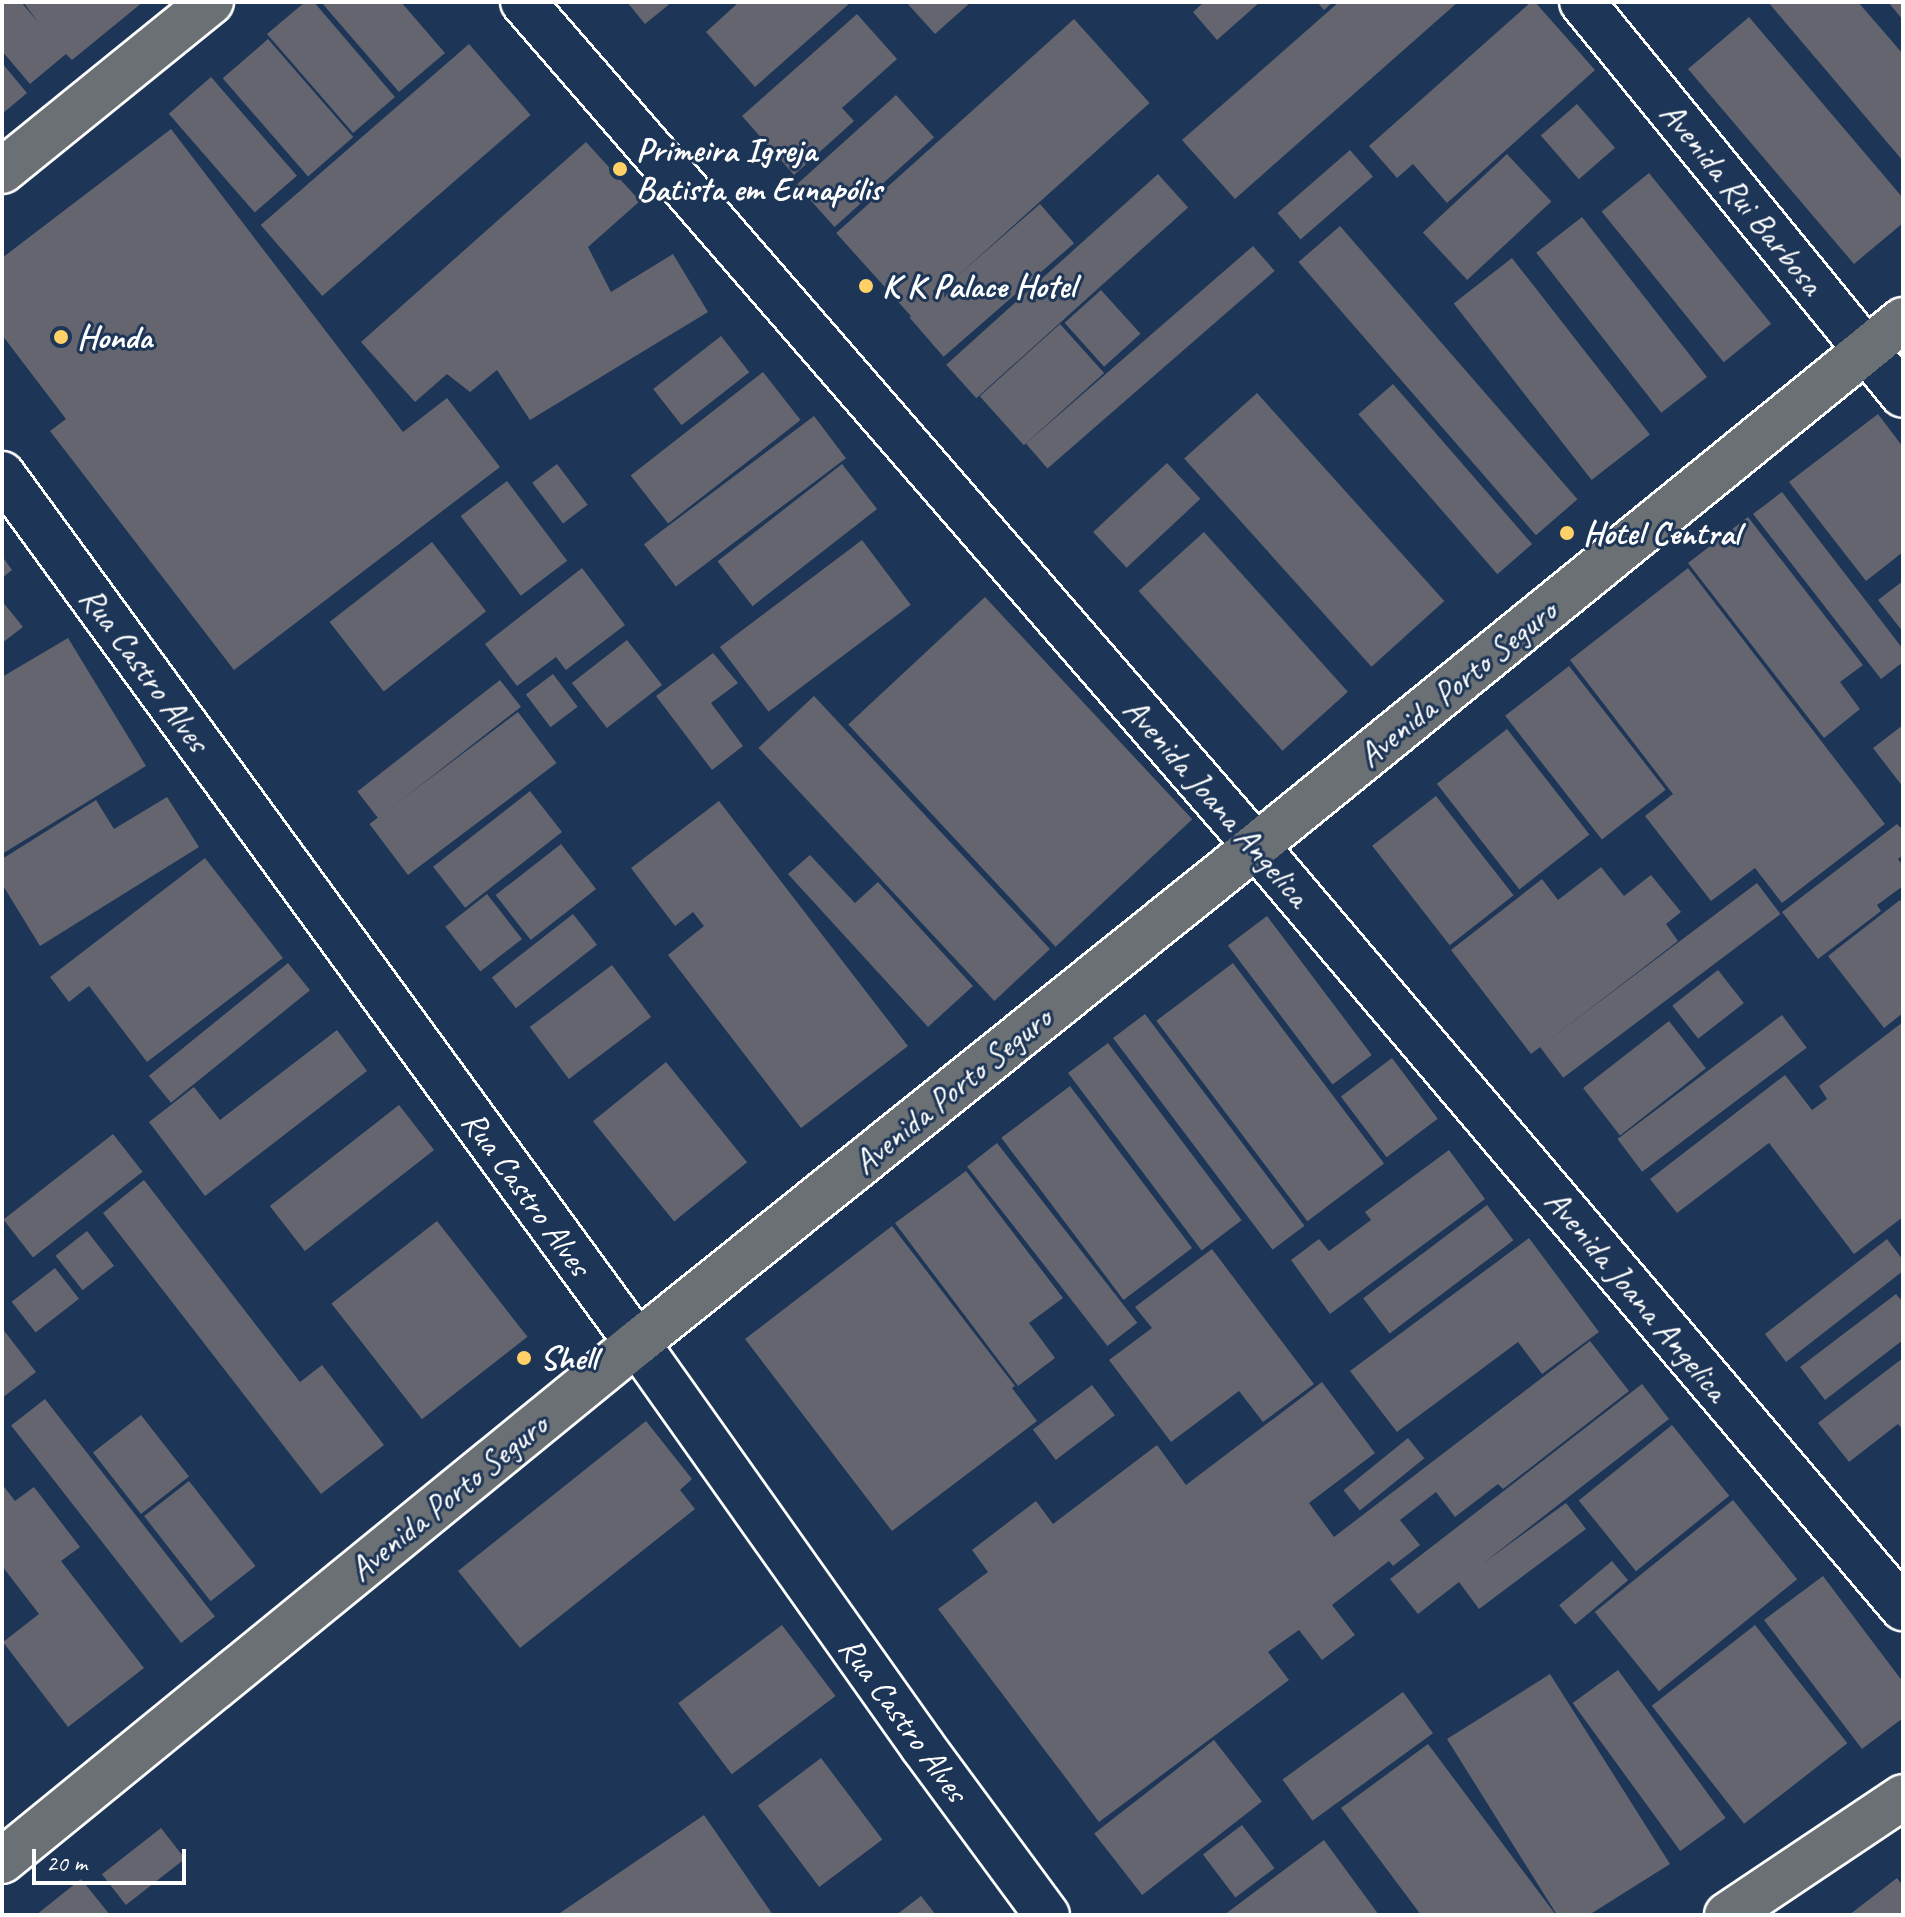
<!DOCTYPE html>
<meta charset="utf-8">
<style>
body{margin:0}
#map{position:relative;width:1905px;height:1917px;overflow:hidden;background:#1d3557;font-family:Caveat,sans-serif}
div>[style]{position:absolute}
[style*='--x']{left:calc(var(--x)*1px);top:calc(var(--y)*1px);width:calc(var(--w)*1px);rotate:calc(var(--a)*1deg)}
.building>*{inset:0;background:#64656e;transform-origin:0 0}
.roads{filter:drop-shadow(2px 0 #fff) drop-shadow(-2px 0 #fff) drop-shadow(0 2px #fff) drop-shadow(0 -2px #fff)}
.minor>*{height:44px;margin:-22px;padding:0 22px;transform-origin:22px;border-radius:22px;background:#1d3557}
.major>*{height:44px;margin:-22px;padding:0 22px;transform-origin:22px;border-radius:22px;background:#6a7074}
.dots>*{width:22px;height:22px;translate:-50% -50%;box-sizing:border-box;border:4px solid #1d3557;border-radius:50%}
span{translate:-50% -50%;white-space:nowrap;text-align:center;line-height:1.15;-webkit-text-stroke:6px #1d3557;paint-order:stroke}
.poi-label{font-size:34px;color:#fff;font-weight:700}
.left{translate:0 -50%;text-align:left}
.street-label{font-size:34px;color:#fff}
.frame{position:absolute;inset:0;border:4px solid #fff;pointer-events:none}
.scale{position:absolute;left:32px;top:1849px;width:154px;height:36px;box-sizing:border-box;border:4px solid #fff;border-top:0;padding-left:10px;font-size:24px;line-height:28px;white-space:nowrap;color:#fff;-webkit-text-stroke:6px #1d3557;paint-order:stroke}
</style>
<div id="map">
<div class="building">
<div style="clip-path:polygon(2px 2px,21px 2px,39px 23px,23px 2px,143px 2px,72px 60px,66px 54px,30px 84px,2px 51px)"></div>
<div style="clip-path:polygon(305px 2px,314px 2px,395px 97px,353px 133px,267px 34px)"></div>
<div style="clip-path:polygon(321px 2px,401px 2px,445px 53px,399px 92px)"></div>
<div style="clip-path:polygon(627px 2px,672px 2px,645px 24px)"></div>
<div style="clip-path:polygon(739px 2px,851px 2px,755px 87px,706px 32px)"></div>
<div style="clip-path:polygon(906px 2px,971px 2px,935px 34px)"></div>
<div style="clip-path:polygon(1204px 2px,1260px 2px,1217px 40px,1193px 12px)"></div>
<div style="clip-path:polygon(1317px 2px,1333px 2px,1324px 10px)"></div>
<div style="clip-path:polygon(1339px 2px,1458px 2px,1235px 199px,1182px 140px)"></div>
<div style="clip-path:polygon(1531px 2px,1535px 2px,1595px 70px,1447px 203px,1413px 164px,1397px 178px,1369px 146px)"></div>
<div style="clip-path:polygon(1768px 2px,1858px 2px,1903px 54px,1903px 161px)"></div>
<div style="clip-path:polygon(1888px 2px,1903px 2px,1903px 20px)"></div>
<div style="clip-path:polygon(857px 14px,897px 59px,842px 108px,854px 121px,794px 175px,742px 116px)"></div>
<div style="clip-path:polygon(1749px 17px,1903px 198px,1903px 223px,1854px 264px,1688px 69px)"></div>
<div style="left:1074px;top:19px;width:113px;height:320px;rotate:48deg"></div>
<div style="left:268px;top:39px;width:130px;height:60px;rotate:49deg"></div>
<div style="left:469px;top:44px;width:94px;height:276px;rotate:49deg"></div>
<div style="clip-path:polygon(2px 63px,27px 93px,2px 114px)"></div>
<div style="left:211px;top:77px;width:131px;height:56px;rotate:49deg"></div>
<div style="left:896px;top:95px;width:57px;height:134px;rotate:48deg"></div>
<div style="left:1577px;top:104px;width:58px;height:48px;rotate:49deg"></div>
<div style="clip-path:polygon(171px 129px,403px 432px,447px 398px,500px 467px,234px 670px,50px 431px,66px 419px,2px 335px,2px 258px)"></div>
<div style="clip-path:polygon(586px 142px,640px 201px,588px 247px,611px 292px,673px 254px,708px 312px,530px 420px,497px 370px,470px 392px,447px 374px,415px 402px,361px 342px)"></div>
<div style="left:1350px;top:150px;width:35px;height:96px;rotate:49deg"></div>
<div style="left:1507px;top:154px;width:65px;height:115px;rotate:47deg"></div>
<div style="left:1649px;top:173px;width:194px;height:61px;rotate:51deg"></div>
<div style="left:1158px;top:174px;width:45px;height:285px;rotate:48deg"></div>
<div style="left:1040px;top:204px;width:52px;height:173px;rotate:49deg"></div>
<div style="left:1582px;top:217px;width:203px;height:58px;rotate:52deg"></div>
<div style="left:1340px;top:226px;width:362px;height:55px;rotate:49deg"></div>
<div style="left:1253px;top:246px;width:33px;height:301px;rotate:49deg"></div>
<div style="left:1512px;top:258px;width:224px;height:74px;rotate:52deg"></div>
<div style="left:1101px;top:290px;width:59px;height:49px;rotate:48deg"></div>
<div style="left:1060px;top:324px;width:66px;height:108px;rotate:48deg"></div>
<div style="left:721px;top:336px;width:46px;height:86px;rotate:52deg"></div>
<div style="left:763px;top:372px;width:61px;height:168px;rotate:52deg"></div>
<div style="left:1393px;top:384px;width:212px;height:46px;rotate:49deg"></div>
<div style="left:1257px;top:393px;width:280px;height:98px;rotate:48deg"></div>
<div style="clip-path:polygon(1878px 414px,1903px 447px,1903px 552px,1866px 581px,1789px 482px)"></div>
<div style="left:814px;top:416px;width:53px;height:213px;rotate:53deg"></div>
<div style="left:1167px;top:463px;width:49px;height:101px;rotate:47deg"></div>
<div style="left:557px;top:464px;width:51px;height:31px;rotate:53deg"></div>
<div style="left:842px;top:464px;width:57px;height:158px;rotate:52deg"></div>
<div style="left:507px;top:481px;width:100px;height:58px;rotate:53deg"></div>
<div style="clip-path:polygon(1782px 492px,1903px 649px,1903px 662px,1881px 679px,1753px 514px)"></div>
<div style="clip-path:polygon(1748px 517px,1863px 665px,1840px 682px,1860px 709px,1824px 738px,1688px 563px)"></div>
<div style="left:1204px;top:532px;width:215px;height:88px;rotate:48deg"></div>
<div style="left:862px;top:540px;width:81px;height:178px;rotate:53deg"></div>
<div style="left:432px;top:542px;width:88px;height:130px;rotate:52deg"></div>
<div style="clip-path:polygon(2px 556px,12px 570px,2px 578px)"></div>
<div style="clip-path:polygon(582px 568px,625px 625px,566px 670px,556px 657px,517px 686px,485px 644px)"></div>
<div style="clip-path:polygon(1688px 568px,1885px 824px,1782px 903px,1755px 868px,1711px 901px,1645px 816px,1673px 794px,1570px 660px)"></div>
<div style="clip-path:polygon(1903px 581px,1903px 632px,1878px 600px)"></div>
<div style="left:985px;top:597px;width:304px;height:187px;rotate:47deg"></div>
<div style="clip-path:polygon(2px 601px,23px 627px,2px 643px)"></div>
<div style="clip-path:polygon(68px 638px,146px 766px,2px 854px,2px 677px)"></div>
<div style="left:627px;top:640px;width:57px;height:70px;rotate:52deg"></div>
<div style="clip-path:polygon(713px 653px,738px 683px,711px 703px,743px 746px,712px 770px,656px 696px)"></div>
<div style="left:1569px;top:666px;width:157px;height:81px;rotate:52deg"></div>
<div style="left:553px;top:674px;width:41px;height:34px;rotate:53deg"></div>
<div style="left:500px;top:680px;width:34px;height:181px;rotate:52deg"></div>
<div style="left:814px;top:696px;width:346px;height:76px;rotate:47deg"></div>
<div style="left:518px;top:712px;width:64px;height:186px;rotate:53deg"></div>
<div style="clip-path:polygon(1903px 725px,1903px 787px,1873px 748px)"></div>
<div style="left:1507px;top:729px;width:134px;height:89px;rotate:52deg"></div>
<div style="left:530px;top:791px;width:52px;height:123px;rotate:52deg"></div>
<div style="left:1436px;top:796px;width:126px;height:81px;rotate:52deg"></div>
<div style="clip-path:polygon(167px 797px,199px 847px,40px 946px,2px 884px,2px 859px,96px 800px,114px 829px)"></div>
<div style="clip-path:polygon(719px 801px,908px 1046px,801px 1128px,668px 955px,704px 926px,693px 912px,675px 926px,631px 868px)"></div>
<div style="clip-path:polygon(1897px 824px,1903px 830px,1903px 855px,1898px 859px,1903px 866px,1903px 886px,1877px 905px,1881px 911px,1818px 959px,1782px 912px)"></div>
<div style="left:561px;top:844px;width:57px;height:83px;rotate:52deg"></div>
<div style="clip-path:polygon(810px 855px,855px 903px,878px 882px,973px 986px,928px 1027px,788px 874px)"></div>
<div style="clip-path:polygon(205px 858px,283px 958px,147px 1062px,89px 986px,69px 1002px,50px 977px)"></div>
<div style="clip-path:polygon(1601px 867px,1624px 896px,1651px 875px,1681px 912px,1666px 924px,1678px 941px,1531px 1054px,1451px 950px,1542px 879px,1558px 900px)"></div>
<div style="left:1757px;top:883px;width:39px;height:272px;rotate:53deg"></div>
<div style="left:487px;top:894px;width:57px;height:53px;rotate:52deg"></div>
<div style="clip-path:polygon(1900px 900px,1903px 905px,1903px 1013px,1884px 1028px,1828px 956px)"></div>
<div style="left:573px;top:914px;width:39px;height:103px;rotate:52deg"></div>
<div style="left:1267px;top:916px;width:174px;height:49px;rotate:53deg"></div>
<div style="left:288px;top:963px;width:35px;height:179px;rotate:51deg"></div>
<div style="left:1233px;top:963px;width:251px;height:96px;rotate:53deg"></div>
<div style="left:612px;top:965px;width:65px;height:103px;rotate:53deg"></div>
<div style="left:1718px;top:970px;width:42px;height:58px;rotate:52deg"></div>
<div style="left:1145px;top:1014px;width:265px;height:40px;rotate:53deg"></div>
<div style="left:1782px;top:1015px;width:41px;height:206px;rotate:53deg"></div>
<div style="left:1669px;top:1021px;width:60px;height:109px;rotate:52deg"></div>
<div style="clip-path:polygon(1903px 1022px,1903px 1217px,1854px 1254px,1769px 1143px,1677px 1213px,1650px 1179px,1785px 1075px,1812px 1110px,1827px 1099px,1819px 1086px)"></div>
<div style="clip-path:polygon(337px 1030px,367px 1071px,205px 1196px,149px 1122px,194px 1087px,220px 1120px)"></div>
<div style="left:1108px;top:1043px;width:222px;height:50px;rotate:53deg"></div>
<div style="left:1392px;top:1058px;width:76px;height:64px;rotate:53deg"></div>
<div style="left:666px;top:1062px;width:129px;height:94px;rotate:51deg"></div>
<div style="left:1070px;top:1086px;width:203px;height:86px;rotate:53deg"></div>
<div style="left:399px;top:1105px;width:57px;height:164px;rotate:52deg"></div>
<div style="left:113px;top:1134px;width:48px;height:139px;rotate:52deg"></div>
<div style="left:997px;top:1143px;width:228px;height:38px;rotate:52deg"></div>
<div style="clip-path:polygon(1449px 1150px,1485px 1199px,1330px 1314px,1291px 1260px,1319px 1239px,1329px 1251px,1371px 1220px,1365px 1212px)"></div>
<div style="clip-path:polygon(966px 1171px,1063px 1298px,1029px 1323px,1055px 1358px,1018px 1386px,895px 1223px)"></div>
<div style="clip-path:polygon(144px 1180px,300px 1382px,322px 1365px,384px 1445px,321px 1494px,103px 1213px)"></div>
<div style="left:1487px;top:1205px;width:44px;height:155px;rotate:53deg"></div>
<div style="left:437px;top:1221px;width:147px;height:134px;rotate:52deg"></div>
<div style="clip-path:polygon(892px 1226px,1015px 1386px,1012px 1388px,1037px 1421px,892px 1531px,745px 1339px)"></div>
<div style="left:87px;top:1231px;width:44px;height:40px;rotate:52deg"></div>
<div style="clip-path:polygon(1529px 1238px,1599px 1332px,1542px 1374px,1518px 1342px,1397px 1432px,1350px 1371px)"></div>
<div style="clip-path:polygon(1887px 1239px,1903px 1260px,1903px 1271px,1786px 1362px,1765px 1334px)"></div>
<div style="clip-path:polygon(1212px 1249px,1314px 1384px,1263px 1422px,1239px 1391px,1171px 1442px,1109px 1360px,1152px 1328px,1135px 1307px)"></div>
<div style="left:55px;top:1268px;width:39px;height:55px;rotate:52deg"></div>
<div style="clip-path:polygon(1896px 1294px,1903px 1302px,1903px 1340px,1825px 1400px,1800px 1367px)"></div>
<div style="clip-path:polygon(2px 1328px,36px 1372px,2px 1398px)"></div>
<div style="clip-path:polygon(1590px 1341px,1629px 1391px,1503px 1489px,1498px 1484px,1455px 1517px,1436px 1492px,1400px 1520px,1420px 1545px,1393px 1566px,1389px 1561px,1332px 1605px,1355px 1635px,1322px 1660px,1299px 1630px,1268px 1652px,1289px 1680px,1099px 1822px,938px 1609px,988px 1572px,972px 1550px,1036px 1501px,1053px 1524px,1157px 1445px,1186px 1485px,1322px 1382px,1375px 1453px,1309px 1503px,1334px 1537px)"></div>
<div style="clip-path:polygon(1903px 1358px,1903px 1430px,1898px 1424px,1849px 1462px,1818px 1423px)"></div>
<div style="clip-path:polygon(1642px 1384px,1669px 1419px,1482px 1564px,1566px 1503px,1586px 1529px,1479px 1609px,1459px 1582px,1418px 1614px,1390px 1579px)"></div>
<div style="left:1092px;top:1385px;width:38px;height:74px;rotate:53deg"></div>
<div style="left:45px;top:1399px;width:276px;height:43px;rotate:52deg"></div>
<div style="left:141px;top:1415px;width:78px;height:61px;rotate:52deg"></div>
<div style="clip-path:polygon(646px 1421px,692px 1479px,680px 1490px,695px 1509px,520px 1648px,458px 1571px)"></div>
<div style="left:1672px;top:1425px;width:91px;height:120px;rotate:51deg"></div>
<div style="left:1408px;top:1438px;width:26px;height:83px;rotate:51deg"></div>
<div style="left:189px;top:1481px;width:108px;height:57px;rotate:52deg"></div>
<div style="clip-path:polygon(2px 1484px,15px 1501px,34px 1487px,80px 1547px,61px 1561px,144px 1668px,68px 1727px,3px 1642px,39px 1614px,2px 1566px)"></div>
<div style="left:1733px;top:1500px;width:102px;height:178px;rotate:51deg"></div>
<div style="left:1612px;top:1561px;width:25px;height:69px;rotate:50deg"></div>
<div style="clip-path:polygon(1823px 1576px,1903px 1682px,1903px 1718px,1862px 1749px,1764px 1620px)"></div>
<div style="left:782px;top:1625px;width:89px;height:130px;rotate:53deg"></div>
<div style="left:1755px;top:1625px;width:150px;height:131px;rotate:52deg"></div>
<div style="left:1618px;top:1670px;width:183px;height:56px;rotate:54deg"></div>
<div style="clip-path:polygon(1550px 1674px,1670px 1864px,1589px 1915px,1557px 1915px,1447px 1739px)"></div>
<div style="left:1403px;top:1692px;width:51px;height:149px;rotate:54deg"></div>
<div style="left:1214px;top:1740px;width:78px;height:152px;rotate:52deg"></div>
<div style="clip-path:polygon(1428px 1744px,1556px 1915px,1421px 1915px,1341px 1808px)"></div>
<div style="left:821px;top:1758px;width:102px;height:79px;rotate:53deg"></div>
<div style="clip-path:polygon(704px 1815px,773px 1915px,557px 1915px)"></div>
<div style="left:1242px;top:1825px;width:54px;height:49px;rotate:53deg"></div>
<div style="left:161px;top:1828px;width:39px;height:75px;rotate:52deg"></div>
<div style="clip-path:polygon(1324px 1840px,1379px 1915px,1224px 1915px)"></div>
<div style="clip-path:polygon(1897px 1878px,1903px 1886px,1903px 1915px,1849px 1915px)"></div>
<div style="clip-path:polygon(81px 1879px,110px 1915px,36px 1915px)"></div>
<div style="clip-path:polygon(921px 1896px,936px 1915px,896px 1915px)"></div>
</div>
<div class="roads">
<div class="minor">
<div style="--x:523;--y:2;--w:1118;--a:49.03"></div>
<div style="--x:1256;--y:846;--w:1000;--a:49.67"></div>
<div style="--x:1582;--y:2;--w:507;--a:50.76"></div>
<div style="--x:2;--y:474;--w:1076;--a:53.84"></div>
<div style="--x:637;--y:1343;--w:495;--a:54.7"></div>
<div style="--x:923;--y:1747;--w:209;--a:53.6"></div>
</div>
<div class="major">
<div style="--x:2;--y:171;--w:269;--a:-39"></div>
<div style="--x:2;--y:1861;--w:819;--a:-39.21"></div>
<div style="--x:637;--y:1343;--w:794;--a:-38.76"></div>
<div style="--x:1256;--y:846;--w:834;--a:-39.11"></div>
<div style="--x:1727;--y:1915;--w:212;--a:-33.8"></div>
</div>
</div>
<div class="dots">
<div style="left:620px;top:169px;background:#ffd166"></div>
<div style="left:866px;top:286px;background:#ffd166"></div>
<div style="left:61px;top:337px;background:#ffd166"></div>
<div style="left:1567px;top:533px;background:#ffd166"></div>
<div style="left:524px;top:1358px;background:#ffd166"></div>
</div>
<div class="poi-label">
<span class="left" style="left:636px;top:169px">Primeira Igreja<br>Batista em Eunapólis</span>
<span class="left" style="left:882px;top:286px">K K Palace Hotel</span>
<span class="left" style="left:77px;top:337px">Honda</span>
<span class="left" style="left:1583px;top:533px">Hotel Central</span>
<span class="left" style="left:540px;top:1358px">Shell</span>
</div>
<div class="street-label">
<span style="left:1742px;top:198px;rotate:51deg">Avenida Rui Barbosa</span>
<span style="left:145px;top:669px;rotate:54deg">Rua Castro Alves</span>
<span style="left:1457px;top:683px;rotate:-39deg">Avenida Porto Seguro</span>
<span style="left:1217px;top:802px;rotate:49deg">Avenida Joana Angelica</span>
<span style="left:952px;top:1090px;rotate:-39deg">Avenida Porto Seguro</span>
<span style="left:527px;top:1193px;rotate:54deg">Rua Castro Alves</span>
<span style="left:1637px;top:1295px;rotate:50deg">Avenida Joana Angelica</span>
<span style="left:448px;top:1497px;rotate:-39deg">Avenida Porto Seguro</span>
<span style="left:904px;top:1719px;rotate:54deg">Rua Castro Alves</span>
</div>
<div class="frame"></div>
<div class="scale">20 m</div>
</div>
